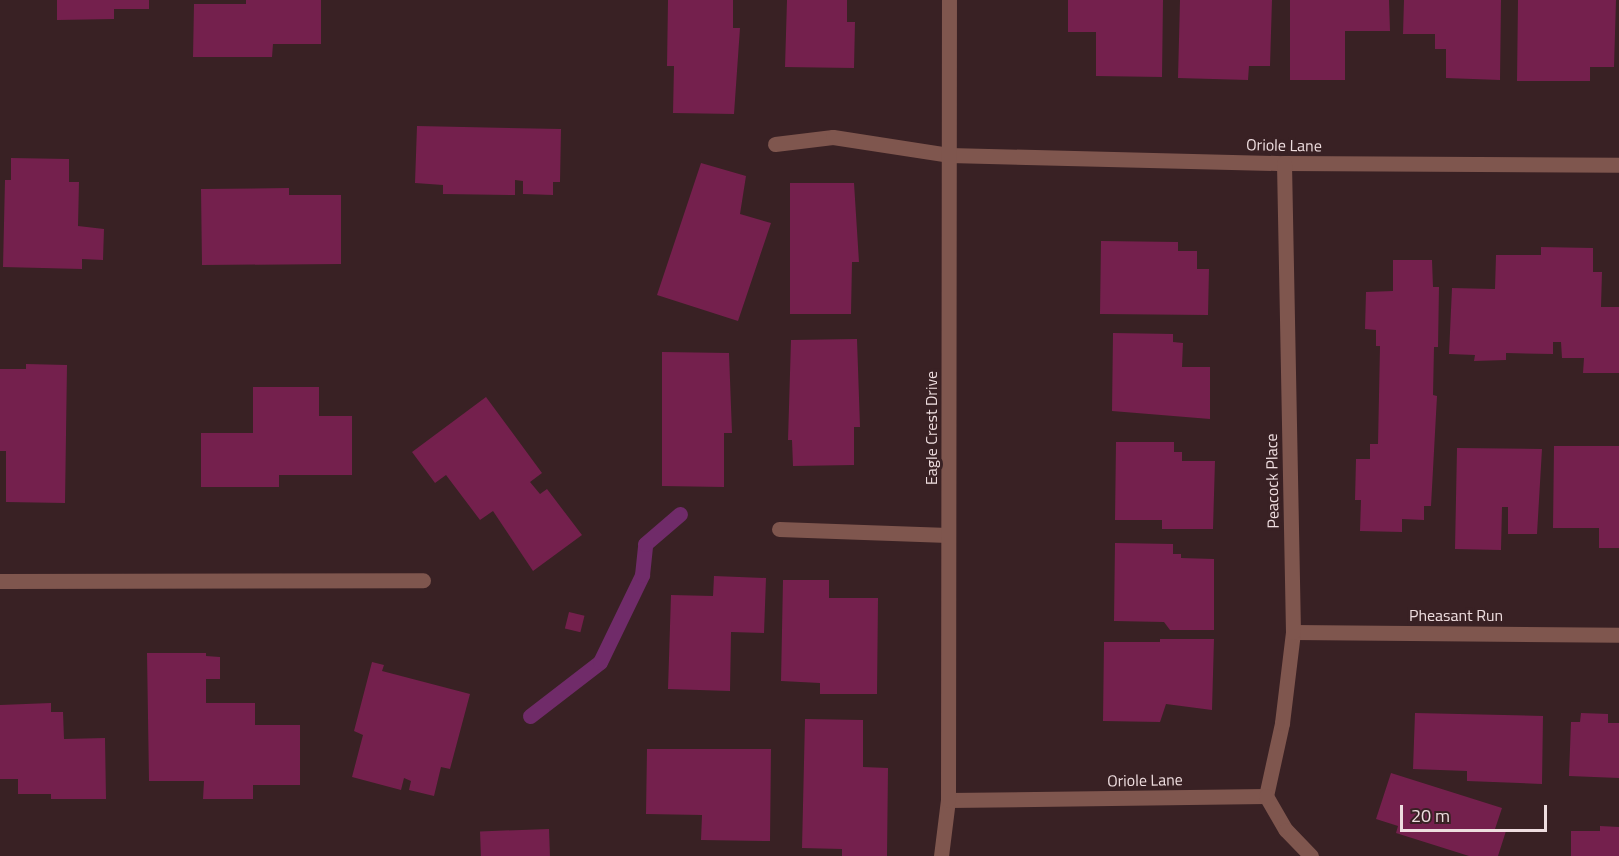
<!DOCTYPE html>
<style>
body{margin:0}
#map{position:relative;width:1619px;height:856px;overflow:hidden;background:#392124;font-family:"Titillium Web",sans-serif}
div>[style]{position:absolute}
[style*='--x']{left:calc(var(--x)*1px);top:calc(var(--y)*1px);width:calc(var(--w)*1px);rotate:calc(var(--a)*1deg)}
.stream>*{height:15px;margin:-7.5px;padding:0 7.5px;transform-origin:7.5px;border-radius:7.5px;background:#702b69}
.building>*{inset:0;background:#74204d;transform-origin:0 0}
.lane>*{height:15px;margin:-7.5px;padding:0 7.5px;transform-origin:7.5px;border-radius:7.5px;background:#7f564e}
.street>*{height:15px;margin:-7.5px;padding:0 7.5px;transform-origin:7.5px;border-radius:7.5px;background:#7f564e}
span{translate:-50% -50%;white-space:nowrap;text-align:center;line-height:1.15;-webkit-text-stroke:6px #392124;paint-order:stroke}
.street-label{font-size:16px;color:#eedddf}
.scale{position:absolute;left:1400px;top:805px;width:147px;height:27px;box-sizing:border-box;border:3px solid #eedddf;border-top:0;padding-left:8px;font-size:18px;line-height:21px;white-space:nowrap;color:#eedddf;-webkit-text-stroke:4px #392124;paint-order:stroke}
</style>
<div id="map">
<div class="stream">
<div style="--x:530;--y:716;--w:88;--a:-37.6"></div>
<div style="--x:600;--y:662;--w:97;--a:-64.2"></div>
<div style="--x:642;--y:575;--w:31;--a:-84"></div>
<div style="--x:645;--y:544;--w:46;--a:-40.6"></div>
</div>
<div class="building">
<div style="clip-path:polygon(57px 0,149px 0,149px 9px,114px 9px,114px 19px,57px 20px)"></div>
<div style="clip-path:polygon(246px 0,321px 0,321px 44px,273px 44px,272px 57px,193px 57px,194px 4px,246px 4px)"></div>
<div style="clip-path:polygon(668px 0,733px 0,733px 28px,740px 28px,734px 114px,673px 113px,674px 66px,667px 66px)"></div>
<div style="clip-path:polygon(787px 0,847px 0,847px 22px,855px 22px,854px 68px,785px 67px)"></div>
<div style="clip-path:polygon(1068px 0,1163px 0,1162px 77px,1096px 76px,1096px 32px,1068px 32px)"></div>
<div style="clip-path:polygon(1180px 0,1272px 0,1270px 66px,1249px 66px,1248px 80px,1178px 78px)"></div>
<div style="clip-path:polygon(1290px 0,1389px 0,1390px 31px,1345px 31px,1345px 80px,1290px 80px)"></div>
<div style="clip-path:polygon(1404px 0,1501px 0,1500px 80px,1446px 78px,1446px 49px,1435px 49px,1435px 34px,1403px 34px)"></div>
<div style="clip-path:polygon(1518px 0,1616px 0,1614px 67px,1590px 67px,1590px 81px,1517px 81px)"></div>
<div style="clip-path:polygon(417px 126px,561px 129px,560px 182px,553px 182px,553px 195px,523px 194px,523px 181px,515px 180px,515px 195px,443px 194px,443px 185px,415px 183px)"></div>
<div style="clip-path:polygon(11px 158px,69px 159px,69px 182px,79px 182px,78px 226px,104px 229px,103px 260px,82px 259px,82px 269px,3px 267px,5px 180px,11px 180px)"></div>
<div style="clip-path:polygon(701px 163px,746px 176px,740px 214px,771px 223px,738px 321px,657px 295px)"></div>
<div style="clip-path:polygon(790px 183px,854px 183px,859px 262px,852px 262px,851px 314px,790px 314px)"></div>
<div style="clip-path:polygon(289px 188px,289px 195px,341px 195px,341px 264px,202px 265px,201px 189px)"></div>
<div style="clip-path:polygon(1101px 241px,1178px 242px,1178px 251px,1197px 251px,1197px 269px,1209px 269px,1208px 315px,1100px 314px)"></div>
<div style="clip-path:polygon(1541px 247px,1593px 248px,1593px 272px,1602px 272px,1601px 307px,1619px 307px,1619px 373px,1583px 373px,1584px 358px,1562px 358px,1561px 342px,1553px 342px,1553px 354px,1506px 353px,1506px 360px,1474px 361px,1475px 355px,1449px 354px,1452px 288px,1495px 289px,1496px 255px,1541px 255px)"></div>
<div style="clip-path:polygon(1393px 260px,1432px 260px,1433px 287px,1439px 287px,1438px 347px,1434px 347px,1433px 395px,1437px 396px,1431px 506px,1424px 506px,1424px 520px,1402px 519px,1402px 532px,1360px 531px,1361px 500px,1355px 500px,1356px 459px,1370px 459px,1370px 444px,1378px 444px,1380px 346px,1376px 346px,1376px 330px,1365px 329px,1366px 292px,1393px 291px)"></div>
<div style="clip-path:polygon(1113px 333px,1173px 334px,1173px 342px,1183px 343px,1182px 367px,1210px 367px,1210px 419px,1112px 411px)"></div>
<div style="clip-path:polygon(857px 339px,860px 427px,854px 427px,854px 465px,793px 466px,792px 440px,788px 440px,791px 340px)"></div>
<div style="clip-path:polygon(662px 352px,729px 353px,732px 433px,724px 433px,724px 487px,662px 486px)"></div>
<div style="clip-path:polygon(26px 364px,67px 365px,65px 503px,6px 502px,6px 451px,0 451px,0 369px,26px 369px)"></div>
<div style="clip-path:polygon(253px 387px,319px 387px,319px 416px,352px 416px,352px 475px,279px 475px,279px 487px,201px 487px,201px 433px,253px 433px)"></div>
<div style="clip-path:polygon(486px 397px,542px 473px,530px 482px,540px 494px,547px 489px,582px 535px,533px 571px,493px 511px,480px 520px,446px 475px,435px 483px,412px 452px)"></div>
<div style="clip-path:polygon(1116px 442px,1174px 442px,1174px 452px,1182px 452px,1182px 461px,1215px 461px,1213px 529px,1162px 529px,1162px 520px,1115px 520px)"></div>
<div style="clip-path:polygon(1554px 446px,1619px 446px,1619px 548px,1599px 548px,1599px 528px,1553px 528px)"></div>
<div style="clip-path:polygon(1457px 448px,1542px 449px,1537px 534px,1508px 534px,1508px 507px,1502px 507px,1501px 550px,1455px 549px)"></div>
<div style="clip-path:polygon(1115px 543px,1173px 544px,1173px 554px,1181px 554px,1181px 558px,1214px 559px,1214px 630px,1170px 630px,1164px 622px,1114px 621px)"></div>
<div style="clip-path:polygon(714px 576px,766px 578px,764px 633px,731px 632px,730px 691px,668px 689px,671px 595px,713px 596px)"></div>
<div style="clip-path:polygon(783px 580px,829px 580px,829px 598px,878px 598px,877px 694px,820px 694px,820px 683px,781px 681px)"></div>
<div style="left:569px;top:612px;width:16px;height:17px;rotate:14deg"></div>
<div style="clip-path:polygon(1160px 639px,1214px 639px,1212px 710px,1166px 704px,1160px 722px,1103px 721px,1104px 642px,1160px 642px)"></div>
<div style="clip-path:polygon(147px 653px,206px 653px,206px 656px,220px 657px,220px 679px,206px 679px,206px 703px,255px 703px,255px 725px,300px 725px,300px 785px,253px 785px,253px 799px,203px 799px,204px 781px,149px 781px)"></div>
<div style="clip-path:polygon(372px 662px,384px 665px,382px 671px,470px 694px,450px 769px,441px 767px,434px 796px,409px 790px,411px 781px,404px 778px,401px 790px,352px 777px,363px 735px,354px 731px)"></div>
<div style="clip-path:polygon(51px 703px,51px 712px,63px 712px,64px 739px,105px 738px,106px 799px,51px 799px,51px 794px,18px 794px,18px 779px,0 779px,0 705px)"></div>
<div style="clip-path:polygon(1415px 713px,1543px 716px,1542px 784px,1467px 781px,1467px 771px,1413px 769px)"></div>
<div style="clip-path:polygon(1581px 713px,1608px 714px,1608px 723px,1619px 723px,1619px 778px,1569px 776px,1571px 722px,1580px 722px)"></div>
<div style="clip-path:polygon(805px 719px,863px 720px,863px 767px,888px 768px,887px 856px,842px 856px,842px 849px,802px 848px)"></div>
<div style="clip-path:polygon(647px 749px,771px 749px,770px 841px,701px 840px,702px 815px,646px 814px)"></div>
<div style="clip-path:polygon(1391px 773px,1502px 808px,1495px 829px,1506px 831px,1498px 856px,1469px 856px,1396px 833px,1398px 826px,1376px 819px)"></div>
<div style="clip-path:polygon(1600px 826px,1619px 827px,1619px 856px,1571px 856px,1571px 831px,1600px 831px)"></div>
<div style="left:549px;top:829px;width:27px;height:69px;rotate:88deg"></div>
</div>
<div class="lane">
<div style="--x:775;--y:144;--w:58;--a:-6.9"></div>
<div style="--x:833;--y:137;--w:117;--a:8.8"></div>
<div style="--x:779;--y:529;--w:169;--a:2"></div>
<div style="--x:0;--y:581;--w:423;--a:-0.1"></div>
</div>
<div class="street">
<div style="--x:949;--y:155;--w:335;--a:1.4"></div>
<div style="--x:1284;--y:163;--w:335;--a:0.3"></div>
<div style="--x:1293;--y:632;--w:326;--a:0.5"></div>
<div style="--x:1266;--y:796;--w:75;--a:-77.6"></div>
<div style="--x:1282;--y:723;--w:92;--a:-83.1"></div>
<div style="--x:1293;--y:632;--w:469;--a:-91.1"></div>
<div style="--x:948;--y:800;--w:318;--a:-0.7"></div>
<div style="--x:1266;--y:796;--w:39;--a:60"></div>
<div style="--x:1286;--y:830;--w:36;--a:46"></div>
<div style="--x:941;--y:856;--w:56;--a:-82.9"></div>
<div style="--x:948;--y:800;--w:800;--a:-89.93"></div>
</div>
<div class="street-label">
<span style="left:1284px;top:145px;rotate:1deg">Oriole Lane</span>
<span style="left:931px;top:428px;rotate:-90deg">Eagle Crest Drive</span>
<span style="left:1272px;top:481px;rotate:-91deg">Peacock Place</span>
<span style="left:1456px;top:615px">Pheasant Run</span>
<span style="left:1145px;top:780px;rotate:-1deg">Oriole Lane</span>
</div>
<div class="scale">20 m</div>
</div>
